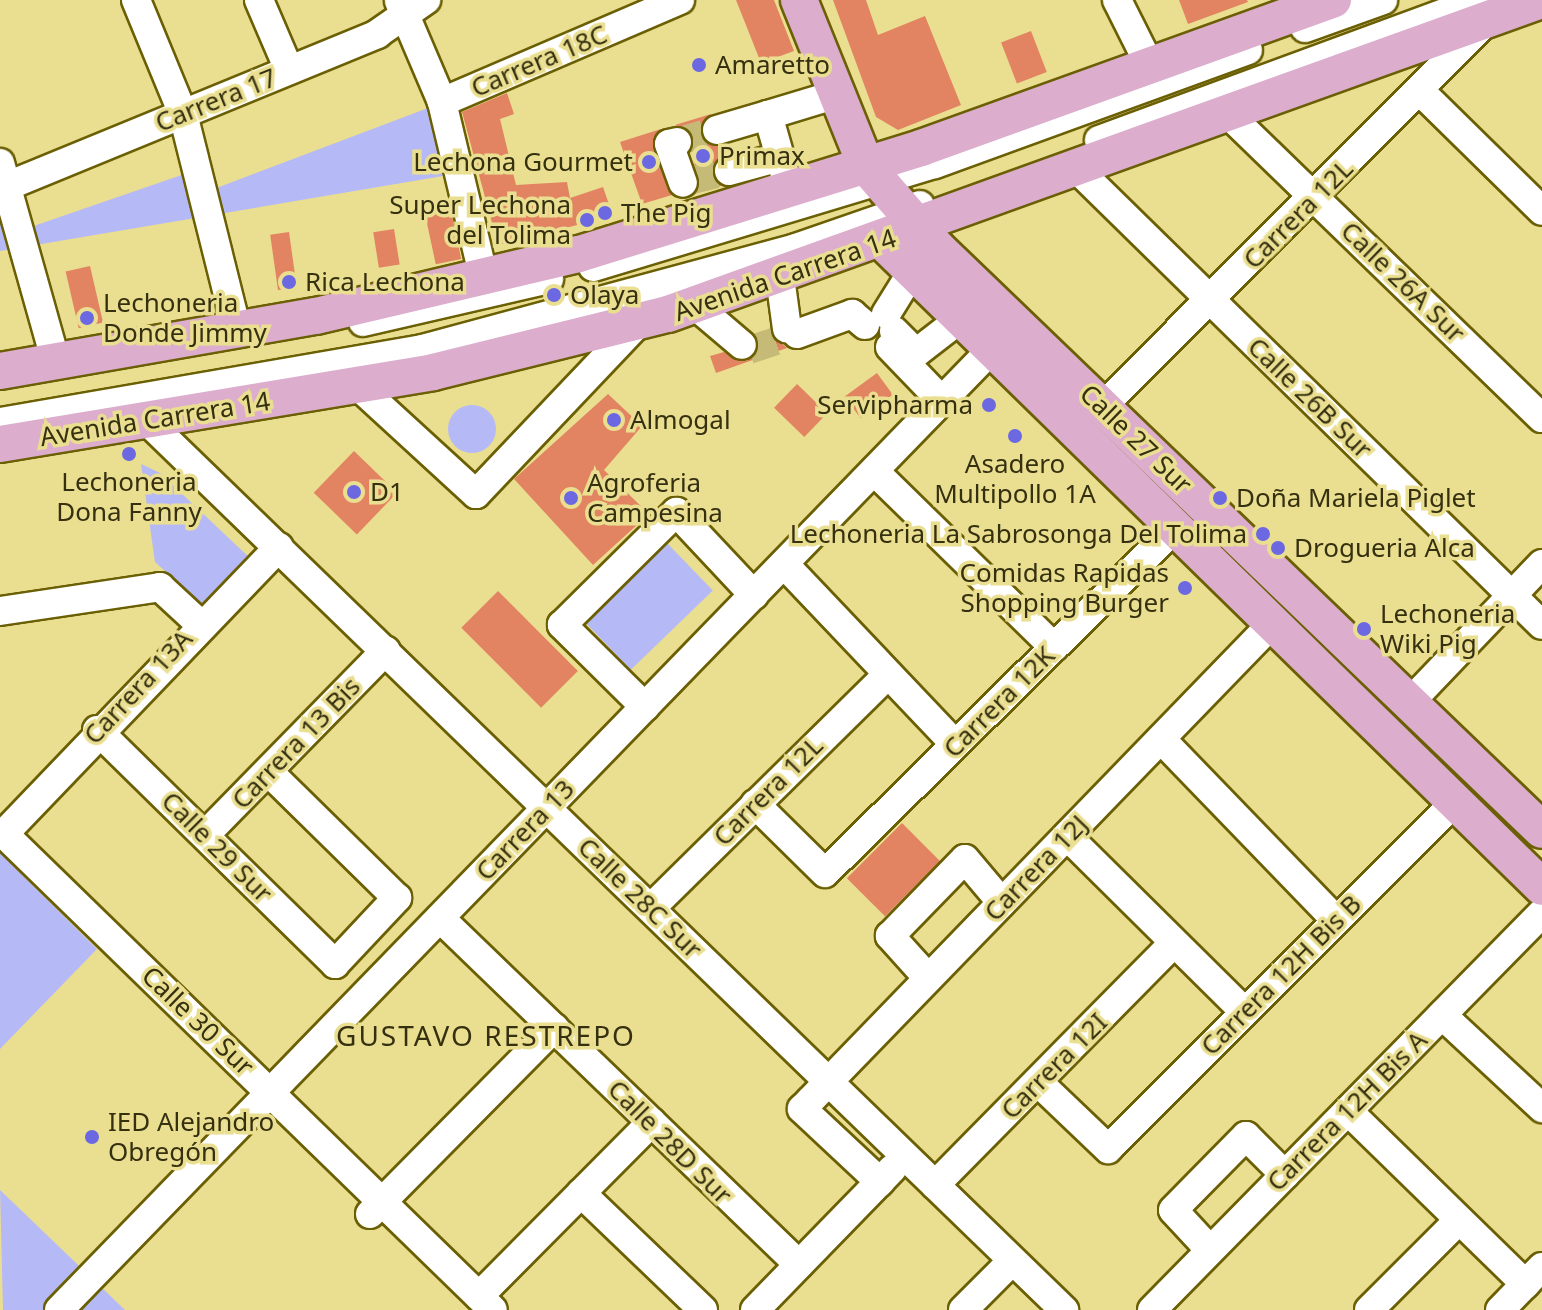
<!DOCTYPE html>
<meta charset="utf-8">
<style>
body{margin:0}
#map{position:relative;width:1542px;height:1310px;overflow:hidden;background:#eade90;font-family:"Noto Sans",sans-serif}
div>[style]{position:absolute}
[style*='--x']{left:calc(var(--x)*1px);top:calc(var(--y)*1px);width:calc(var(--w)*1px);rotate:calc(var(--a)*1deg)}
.green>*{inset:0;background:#b5baf7;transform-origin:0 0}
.round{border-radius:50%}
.building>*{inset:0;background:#e28462;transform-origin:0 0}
.minor-tunnel>*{height:28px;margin-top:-14px;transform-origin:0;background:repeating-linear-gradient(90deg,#c6bb76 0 28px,transparent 0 42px)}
.roads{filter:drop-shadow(2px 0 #6b5f04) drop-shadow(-2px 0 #6b5f04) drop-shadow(0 2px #6b5f04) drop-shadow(0 -2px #6b5f04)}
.minor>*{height:28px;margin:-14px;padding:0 14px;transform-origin:14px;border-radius:14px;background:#fff}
.major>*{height:36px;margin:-18px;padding:0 18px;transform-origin:18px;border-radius:18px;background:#dcadcd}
.dots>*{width:22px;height:22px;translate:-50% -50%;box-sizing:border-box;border:4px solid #eade90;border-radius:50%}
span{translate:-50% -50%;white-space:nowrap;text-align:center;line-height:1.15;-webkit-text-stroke:7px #eade90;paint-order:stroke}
.street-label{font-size:26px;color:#353010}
.poi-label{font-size:26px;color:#353010}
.left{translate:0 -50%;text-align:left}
.right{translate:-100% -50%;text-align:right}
.neighbourhood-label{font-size:28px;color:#353010;letter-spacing:2px}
</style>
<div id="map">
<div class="green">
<div style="clip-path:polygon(428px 108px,443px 176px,0 251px,0 198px,22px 230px,199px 169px,206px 192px)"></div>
<div class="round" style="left:448px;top:405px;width:48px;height:48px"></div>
<div style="clip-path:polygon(141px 464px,160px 473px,253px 561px,205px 607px,155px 562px)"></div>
<div style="left:667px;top:543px;width:66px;height:114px;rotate:46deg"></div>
<div style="clip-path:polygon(0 853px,97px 949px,0 1049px)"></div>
<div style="clip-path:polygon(0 1190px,125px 1310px,3px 1310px)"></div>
</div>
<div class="building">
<div style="clip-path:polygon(736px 0,774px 0,794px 51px,761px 63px)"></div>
<div style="clip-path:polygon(833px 0,866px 0,878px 35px,925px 16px,961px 105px,898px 130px,876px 117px)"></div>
<div style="clip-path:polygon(1179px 0,1247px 0,1248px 2px,1188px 24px)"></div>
<div style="left:1031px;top:31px;width:44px;height:32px;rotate:69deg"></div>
<div style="clip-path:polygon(507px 93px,514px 114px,500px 119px,516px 185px,567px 182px,570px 198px,603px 187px,613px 216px,498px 245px,462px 112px)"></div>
<div style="clip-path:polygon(711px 114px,701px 134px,722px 146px,724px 155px,712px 167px,721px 186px,696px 193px,693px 137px,675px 125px)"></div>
<div style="clip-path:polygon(661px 129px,653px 149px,672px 195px,642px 204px,620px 142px)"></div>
<div style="left:451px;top:211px;width:49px;height:26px;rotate:78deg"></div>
<div style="left:394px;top:229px;width:36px;height:21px;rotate:81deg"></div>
<div style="left:289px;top:232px;width:56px;height:19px;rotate:82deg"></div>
<div style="left:90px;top:266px;width:58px;height:25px;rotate:77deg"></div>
<div style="clip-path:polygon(771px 335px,787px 348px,716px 373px,710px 356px,724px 352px,747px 361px,758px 339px)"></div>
<div style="left:877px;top:373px;width:27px;height:40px;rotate:54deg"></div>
<div style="left:797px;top:384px;width:42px;height:33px;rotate:44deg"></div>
<div style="clip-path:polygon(608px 394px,642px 426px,604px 470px,649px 514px,593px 565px,514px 479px)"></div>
<div style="left:354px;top:451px;width:60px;height:58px;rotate:44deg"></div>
<div style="left:498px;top:591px;width:113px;height:52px;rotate:45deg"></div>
<div style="left:902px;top:823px;width:54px;height:78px;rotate:45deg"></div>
</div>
<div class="minor-tunnel">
<div style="--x:677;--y:142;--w:42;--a:-16.7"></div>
<div style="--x:689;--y:181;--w:41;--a:-14"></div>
<div style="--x:742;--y:345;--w:9;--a:36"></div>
<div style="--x:749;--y:350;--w:41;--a:-18.4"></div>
<div style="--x:788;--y:337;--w:8;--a:-97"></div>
</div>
<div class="roads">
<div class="minor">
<div style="--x:136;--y:0;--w:123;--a:67.6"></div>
<div style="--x:183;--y:114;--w:223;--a:76"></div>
<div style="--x:259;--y:0;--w:76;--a:66.8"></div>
<div style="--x:1117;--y:0;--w:74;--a:63.4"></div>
<div style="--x:399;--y:1;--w:110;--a:66.9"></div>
<div style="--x:442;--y:102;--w:181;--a:76.6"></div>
<div style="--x:1305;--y:28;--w:83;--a:-19.7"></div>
<div style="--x:1420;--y:91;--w:171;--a:44.5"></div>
<div style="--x:442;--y:102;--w:259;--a:-23.2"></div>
<div style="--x:1228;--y:114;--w:437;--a:44.1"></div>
<div style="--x:717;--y:130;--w:53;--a:-16.4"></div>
<div style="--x:1099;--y:140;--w:406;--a:-20.2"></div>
<div style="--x:677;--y:142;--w:8;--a:166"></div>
<div style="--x:669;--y:144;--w:41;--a:70.3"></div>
<div style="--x:780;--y:157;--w:44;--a:-105.9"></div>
<div style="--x:768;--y:115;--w:72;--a:-16.9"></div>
<div style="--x:0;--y:163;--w:207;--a:74.3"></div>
<div style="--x:729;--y:171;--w:53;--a:-15.4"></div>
<div style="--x:780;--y:157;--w:18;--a:74"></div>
<div style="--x:1079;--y:171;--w:648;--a:44.44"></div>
<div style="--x:0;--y:189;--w:408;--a:-22.3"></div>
<div style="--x:377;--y:34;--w:60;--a:-34.8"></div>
<div style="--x:593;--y:267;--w:357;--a:-16.8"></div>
<div style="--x:935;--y:164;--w:333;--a:-20"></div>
<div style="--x:780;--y:277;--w:52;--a:82.3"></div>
<div style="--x:696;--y:306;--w:60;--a:40.3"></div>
<div style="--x:886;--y:314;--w:49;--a:-58.2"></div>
<div style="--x:363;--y:322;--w:191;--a:-13"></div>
<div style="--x:894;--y:331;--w:31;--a:45"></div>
<div style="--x:916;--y:353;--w:56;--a:-37.7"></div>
<div style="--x:797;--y:334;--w:59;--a:-20"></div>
<div style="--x:852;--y:314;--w:17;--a:40"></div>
<div style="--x:890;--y:347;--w:75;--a:46.1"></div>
<div style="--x:358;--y:386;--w:160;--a:42.5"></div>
<div style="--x:476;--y:494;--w:236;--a:-46.5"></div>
<div style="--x:1102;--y:407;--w:544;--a:-45.07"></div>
<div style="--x:146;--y:420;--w:1279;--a:44.11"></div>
<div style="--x:0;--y:422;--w:428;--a:-9.8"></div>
<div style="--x:422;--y:349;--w:387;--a:-15.1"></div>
<div style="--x:796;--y:248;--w:131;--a:-19.1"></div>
<div style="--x:874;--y:471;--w:252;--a:44.4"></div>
<div style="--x:279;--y:547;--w:397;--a:133.8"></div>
<div style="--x:4;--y:834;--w:682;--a:44.23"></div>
<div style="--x:784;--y:564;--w:248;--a:46.5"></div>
<div style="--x:0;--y:611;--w:162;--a:-8.5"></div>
<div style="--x:160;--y:587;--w:53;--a:42.7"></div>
<div style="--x:1410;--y:702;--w:191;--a:-46.3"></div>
<div style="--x:645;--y:707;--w:117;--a:-135.3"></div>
<div style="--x:562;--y:625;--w:161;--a:-44.7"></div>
<div style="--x:676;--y:512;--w:114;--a:46.8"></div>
<div style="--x:97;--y:730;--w:334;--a:44.5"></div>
<div style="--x:335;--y:964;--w:91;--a:-46.8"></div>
<div style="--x:397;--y:898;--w:178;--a:-135.5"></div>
<div style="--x:1161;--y:739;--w:252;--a:46"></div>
<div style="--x:755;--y:804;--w:98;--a:44.6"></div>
<div style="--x:825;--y:873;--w:487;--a:-44.6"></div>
<div style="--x:206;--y:834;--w:257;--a:-45.6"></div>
<div style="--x:1067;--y:836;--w:250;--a:44.7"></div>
<div style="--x:651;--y:908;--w:332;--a:-44.6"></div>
<div style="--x:440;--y:918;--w:499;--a:44"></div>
<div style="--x:928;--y:978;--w:57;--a:-132.1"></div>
<div style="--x:890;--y:936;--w:107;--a:-45.8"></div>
<div style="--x:965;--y:859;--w:57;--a:49.9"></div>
<div style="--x:1442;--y:1015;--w:137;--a:42.9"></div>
<div style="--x:1038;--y:1082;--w:97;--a:43.7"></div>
<div style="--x:1108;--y:1149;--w:491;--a:-45"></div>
<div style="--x:1348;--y:1111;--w:248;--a:44.3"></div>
<div style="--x:880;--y:1182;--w:107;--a:-136.9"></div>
<div style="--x:802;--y:1109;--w:671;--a:-45.91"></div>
<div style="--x:935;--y:1185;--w:337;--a:-45.4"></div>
<div style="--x:581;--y:1193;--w:169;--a:43.8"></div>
<div style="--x:370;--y:1214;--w:262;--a:-45.3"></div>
<div style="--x:1210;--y:1250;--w:54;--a:-132.8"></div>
<div style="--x:1173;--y:1210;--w:104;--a:-45.4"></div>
<div style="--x:1246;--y:1136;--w:55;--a:45"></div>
<div style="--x:479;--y:1296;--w:245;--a:-45.2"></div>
<div style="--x:59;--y:1310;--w:1338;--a:-45.85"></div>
<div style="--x:755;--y:1310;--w:197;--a:-45.8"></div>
<div style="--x:963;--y:1310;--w:69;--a:-45"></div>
<div style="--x:1152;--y:1310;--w:557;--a:-45.51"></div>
<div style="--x:1369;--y:1310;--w:127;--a:-45"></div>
<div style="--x:1500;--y:1310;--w:60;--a:-45.7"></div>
</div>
<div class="major">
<div style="--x:799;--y:0;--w:179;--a:68"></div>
<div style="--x:866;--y:166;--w:108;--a:49.1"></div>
<div style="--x:937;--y:248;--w:839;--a:43.89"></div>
<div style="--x:883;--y:242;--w:922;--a:44.38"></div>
<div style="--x:0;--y:371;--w:321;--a:-9.9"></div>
<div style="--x:316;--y:316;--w:270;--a:-13.3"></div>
<div style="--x:579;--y:254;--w:358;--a:-17.2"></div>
<div style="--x:921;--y:148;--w:438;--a:-19.8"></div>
<div style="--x:0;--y:444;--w:439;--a:-9.4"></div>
<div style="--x:433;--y:372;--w:242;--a:-13.9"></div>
<div style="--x:668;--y:314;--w:928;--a:-19.78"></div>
</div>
</div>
<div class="dots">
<div style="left:699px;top:65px;background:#6b68e2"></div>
<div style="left:703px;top:156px;background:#6b68e2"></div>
<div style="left:649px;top:162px;background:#6b68e2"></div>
<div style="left:605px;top:213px;background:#6b68e2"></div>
<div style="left:587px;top:220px;background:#6b68e2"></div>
<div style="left:289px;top:282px;background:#6b68e2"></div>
<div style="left:554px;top:295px;background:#6b68e2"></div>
<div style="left:87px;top:318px;background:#6b68e2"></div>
<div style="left:989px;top:405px;background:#6b68e2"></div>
<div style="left:614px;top:420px;background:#6b68e2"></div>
<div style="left:1015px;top:436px;background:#6b68e2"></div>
<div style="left:129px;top:454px;background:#6b68e2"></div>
<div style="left:354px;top:492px;background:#6b68e2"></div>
<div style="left:571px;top:498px;background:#6b68e2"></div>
<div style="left:1220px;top:498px;background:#6b68e2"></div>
<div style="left:1263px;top:534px;background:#6b68e2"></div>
<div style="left:1278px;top:548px;background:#6b68e2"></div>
<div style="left:1185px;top:588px;background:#6b68e2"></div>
<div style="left:1364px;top:629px;background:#6b68e2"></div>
<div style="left:92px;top:1137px;background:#6b68e2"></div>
</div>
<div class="street-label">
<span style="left:539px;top:61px;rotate:-23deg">Carrera 18C</span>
<span style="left:216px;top:100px;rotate:-22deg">Carrera 17</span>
<span style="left:1298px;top:214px;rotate:-45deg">Carrera 12L</span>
<span style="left:785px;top:275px;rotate:-19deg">Avenida Carrera 14</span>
<span style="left:1403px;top:282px;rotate:44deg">Calle 26A Sur</span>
<span style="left:1310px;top:398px;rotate:44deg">Calle 26B Sur</span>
<span style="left:155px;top:419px;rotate:-9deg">Avenida Carrera 14</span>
<span style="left:1136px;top:439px;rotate:44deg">Calle 27 Sur</span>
<span style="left:138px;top:687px;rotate:-47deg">Carrera 13A</span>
<span style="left:999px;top:702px;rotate:-45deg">Carrera 12K</span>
<span style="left:296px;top:743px;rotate:-46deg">Carrera 13 Bis</span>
<span style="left:768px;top:791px;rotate:-45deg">Carrera 12L</span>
<span style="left:525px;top:830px;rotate:-46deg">Carrera 13</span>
<span style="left:217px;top:847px;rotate:45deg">Calle 29 Sur</span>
<span style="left:1036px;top:868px;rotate:-46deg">Carrera 12J</span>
<span style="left:640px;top:898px;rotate:44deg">Calle 28C Sur</span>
<span style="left:1281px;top:975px;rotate:-45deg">Carrera 12H Bis B</span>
<span style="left:198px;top:1021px;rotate:44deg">Calle 30 Sur</span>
<span style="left:1054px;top:1066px;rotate:-45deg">Carrera 12I</span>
<span style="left:1347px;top:1111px;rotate:-45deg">Carrera 12H Bis A</span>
<span style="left:670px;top:1142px;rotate:45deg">Calle 28D Sur</span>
</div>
<div class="poi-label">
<span class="left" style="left:715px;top:65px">Amaretto</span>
<span class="left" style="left:719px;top:156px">Primax</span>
<span class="right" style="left:633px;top:162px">Lechona Gourmet</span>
<span class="right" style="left:571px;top:220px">Super Lechona<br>del Tolima</span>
<span class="left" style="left:621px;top:213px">The Pig</span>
<span class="left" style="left:305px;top:282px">Rica Lechona</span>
<span class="left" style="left:570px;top:295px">Olaya</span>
<span class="left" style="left:103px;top:318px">Lechoneria<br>Donde Jimmy</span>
<span class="right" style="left:973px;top:405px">Servipharma</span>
<span class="left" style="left:630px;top:420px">Almogal</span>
<span style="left:1015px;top:479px">Asadero<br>Multipollo 1A</span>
<span style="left:129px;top:497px">Lechoneria<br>Dona Fanny</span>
<span class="left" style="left:587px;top:498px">Agroferia<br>Campesina</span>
<span class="left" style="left:370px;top:492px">D1</span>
<span class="left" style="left:1236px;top:498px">Doña Mariela Piglet</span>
<span class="right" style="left:1247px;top:534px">Lechoneria La Sabrosonga Del Tolima</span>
<span class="left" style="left:1294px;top:548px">Drogueria Alca</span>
<span class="right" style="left:1169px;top:588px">Comidas Rapidas<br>Shopping Burger</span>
<span class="left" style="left:1380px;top:629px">Lechoneria<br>Wiki Pig</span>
<span class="left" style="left:108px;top:1137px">IED Alejandro<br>Obregón</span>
</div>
<div class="neighbourhood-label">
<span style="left:486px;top:1035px">GUSTAVO RESTREPO</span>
</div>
</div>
